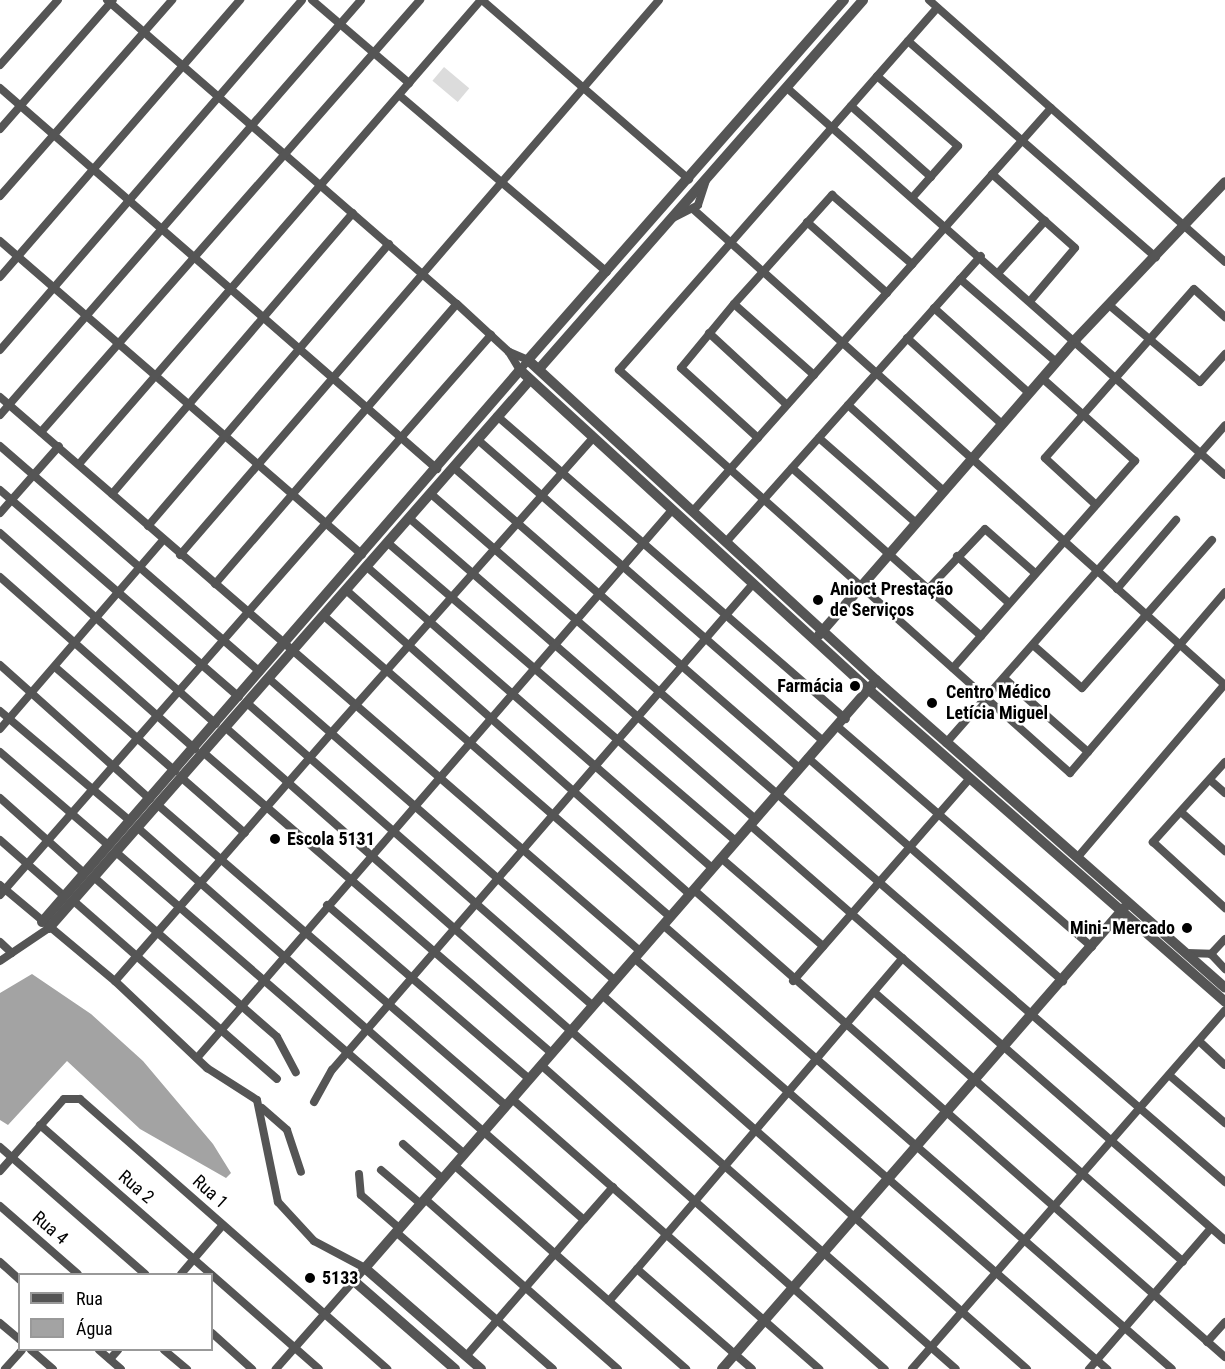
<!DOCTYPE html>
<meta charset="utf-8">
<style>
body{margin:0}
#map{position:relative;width:1225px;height:1369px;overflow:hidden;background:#fff;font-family:"Roboto Condensed",sans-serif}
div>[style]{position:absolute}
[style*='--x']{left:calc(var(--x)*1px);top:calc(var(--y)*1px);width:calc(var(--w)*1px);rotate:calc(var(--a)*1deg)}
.green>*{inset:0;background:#dcdcdc;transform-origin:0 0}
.water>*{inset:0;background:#a3a3a3}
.minor>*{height:8px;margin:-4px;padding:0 4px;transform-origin:4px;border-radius:4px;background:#555}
.tertiary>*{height:10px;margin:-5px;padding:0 5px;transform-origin:5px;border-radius:5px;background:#555}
.dots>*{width:16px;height:16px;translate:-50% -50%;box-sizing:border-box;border:3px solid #fff;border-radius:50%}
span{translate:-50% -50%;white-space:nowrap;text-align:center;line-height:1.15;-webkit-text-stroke:5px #fff;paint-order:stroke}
.poi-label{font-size:18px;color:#000;font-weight:700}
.left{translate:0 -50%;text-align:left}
.right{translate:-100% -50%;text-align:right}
.street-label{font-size:18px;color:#000}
.legend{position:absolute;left:18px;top:1273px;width:195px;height:78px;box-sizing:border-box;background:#fff;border:2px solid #999;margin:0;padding:8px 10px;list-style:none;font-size:18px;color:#000}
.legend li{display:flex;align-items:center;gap:12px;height:30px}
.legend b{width:30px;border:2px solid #999}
</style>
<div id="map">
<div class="green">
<div style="left:444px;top:67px;width:33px;height:18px;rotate:40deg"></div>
</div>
<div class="water">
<div style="clip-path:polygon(32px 974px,91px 1014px,143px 1061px,213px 1144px,231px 1173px,226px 1178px,140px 1129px,67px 1061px,8px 1125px,0 1120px,0 993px)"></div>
</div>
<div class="minor">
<div style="--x:107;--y:0;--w:464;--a:41"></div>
<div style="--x:457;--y:304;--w:71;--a:42.7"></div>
<div style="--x:509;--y:352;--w:21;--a:59"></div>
<div style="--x:520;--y:370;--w:13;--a:-51"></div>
<div style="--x:528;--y:360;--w:21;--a:-157"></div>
<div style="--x:312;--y:0;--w:128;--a:40.6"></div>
<div style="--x:482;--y:0;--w:274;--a:40.9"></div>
<div style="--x:929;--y:0;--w:395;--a:41.5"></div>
<div style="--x:937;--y:8;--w:482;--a:131.3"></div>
<div style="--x:619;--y:370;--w:605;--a:41.78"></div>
<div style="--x:1070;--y:773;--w:238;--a:-49.4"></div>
<div style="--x:908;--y:41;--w:329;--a:41.1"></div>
<div style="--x:0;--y:65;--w:87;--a:-48.3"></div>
<div style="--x:877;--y:76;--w:107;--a:40.8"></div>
<div style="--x:958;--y:146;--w:69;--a:131.5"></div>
<div style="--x:0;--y:88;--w:580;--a:41.08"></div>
<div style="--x:787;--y:88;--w:584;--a:41.46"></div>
<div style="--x:399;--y:95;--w:273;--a:40.4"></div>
<div style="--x:851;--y:106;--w:107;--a:41.6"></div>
<div style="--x:0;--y:129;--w:171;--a:-48.8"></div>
<div style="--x:992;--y:174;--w:111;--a:41.7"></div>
<div style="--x:1075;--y:248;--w:68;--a:130.2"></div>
<div style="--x:0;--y:196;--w:261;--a:-48.7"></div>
<div style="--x:693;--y:209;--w:714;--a:41.82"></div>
<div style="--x:673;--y:218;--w:28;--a:-27"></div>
<div style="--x:698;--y:205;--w:26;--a:-72"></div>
<div style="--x:807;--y:222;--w:107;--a:41.6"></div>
<div style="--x:0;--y:241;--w:479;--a:40.9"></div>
<div style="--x:999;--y:272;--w:69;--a:-48"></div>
<div style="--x:0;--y:277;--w:367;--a:-49.1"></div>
<div style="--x:960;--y:279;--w:127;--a:40.8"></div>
<div style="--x:734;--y:304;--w:107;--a:41.6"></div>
<div style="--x:1109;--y:305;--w:119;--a:40.2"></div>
<div style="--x:1200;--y:382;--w:38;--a:-48"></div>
<div style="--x:934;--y:308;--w:127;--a:41.8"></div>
<div style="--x:709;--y:333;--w:106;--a:42.7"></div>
<div style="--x:907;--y:338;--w:128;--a:42.2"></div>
<div style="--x:0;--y:350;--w:462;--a:-49.2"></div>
<div style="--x:0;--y:397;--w:846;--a:40.88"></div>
<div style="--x:848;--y:405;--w:129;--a:41.9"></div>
<div style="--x:0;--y:415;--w:550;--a:-48.98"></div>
<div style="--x:497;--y:416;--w:462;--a:41"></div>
<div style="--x:41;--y:432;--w:575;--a:-48.74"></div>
<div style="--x:593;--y:438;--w:395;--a:131.6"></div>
<div style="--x:331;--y:733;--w:377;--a:41.1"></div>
<div style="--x:758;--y:438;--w:104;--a:-137.7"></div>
<div style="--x:681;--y:368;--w:83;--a:-50.4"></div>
<div style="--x:734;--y:304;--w:147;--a:-48"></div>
<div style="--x:832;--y:195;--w:106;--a:40.8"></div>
<div style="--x:819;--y:438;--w:129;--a:41.2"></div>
<div style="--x:478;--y:440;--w:458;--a:41.1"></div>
<div style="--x:0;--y:446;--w:344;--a:41"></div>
<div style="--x:79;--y:464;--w:614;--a:-49.1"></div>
<div style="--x:453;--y:467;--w:459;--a:41"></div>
<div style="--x:792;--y:468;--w:253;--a:41.6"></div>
<div style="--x:0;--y:490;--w:316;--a:40.9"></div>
<div style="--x:112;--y:494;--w:370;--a:-49.4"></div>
<div style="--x:431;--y:494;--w:1051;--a:40.91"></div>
<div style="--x:1095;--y:504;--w:68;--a:-137.4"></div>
<div style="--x:1045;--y:458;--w:225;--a:-48.6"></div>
<div style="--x:1194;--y:289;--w:42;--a:42.1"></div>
<div style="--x:693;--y:511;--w:539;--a:-48.38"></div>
<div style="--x:0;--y:513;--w:89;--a:-48.6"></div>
<div style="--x:409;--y:518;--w:459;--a:41"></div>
<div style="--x:148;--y:526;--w:371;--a:-49.5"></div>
<div style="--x:0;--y:533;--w:288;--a:41.5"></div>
<div style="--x:726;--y:542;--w:383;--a:-48.3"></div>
<div style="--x:388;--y:543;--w:458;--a:40.6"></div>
<div style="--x:180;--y:555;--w:733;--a:-49.2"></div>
<div style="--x:957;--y:556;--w:70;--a:42.1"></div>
<div style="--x:367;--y:567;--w:458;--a:41.1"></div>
<div style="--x:0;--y:577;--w:260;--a:41.4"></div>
<div style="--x:215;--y:584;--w:370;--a:-49.2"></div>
<div style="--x:929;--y:588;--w:81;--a:-46.5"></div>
<div style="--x:985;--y:529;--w:67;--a:41.3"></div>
<div style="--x:1117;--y:589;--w:91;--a:-49.5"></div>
<div style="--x:346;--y:590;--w:459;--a:41.5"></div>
<div style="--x:324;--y:616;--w:459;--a:41"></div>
<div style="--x:1033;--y:645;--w:65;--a:41.3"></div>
<div style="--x:1082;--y:688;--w:197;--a:-48.7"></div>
<div style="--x:0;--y:665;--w:201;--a:41.8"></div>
<div style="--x:55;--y:667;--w:159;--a:40.9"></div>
<div style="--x:953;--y:668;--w:276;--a:-48.7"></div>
<div style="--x:1135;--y:461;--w:125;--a:-138.3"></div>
<div style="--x:1004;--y:678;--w:112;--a:41.4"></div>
<div style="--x:247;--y:703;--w:460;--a:41.2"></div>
<div style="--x:0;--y:711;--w:170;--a:40.2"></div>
<div style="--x:838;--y:727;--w:336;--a:40.9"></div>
<div style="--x:226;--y:728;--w:971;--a:41.29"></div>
<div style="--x:0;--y:729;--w:250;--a:-49.2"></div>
<div style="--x:946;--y:743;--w:423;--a:-48.7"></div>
<div style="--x:0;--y:752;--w:143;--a:40.7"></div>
<div style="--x:204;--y:753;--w:459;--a:40.8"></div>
<div style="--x:808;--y:758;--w:339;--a:41.2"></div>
<div style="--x:1225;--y:762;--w:108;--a:132"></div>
<div style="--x:1153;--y:842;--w:98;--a:42.5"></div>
<div style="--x:183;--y:779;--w:82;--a:41.1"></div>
<div style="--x:1210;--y:780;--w:20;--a:41"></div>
<div style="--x:0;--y:798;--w:113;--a:41.8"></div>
<div style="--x:159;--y:806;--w:459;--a:40.8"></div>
<div style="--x:1181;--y:812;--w:59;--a:41.6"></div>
<div style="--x:750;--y:825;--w:631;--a:41.14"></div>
<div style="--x:139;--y:829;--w:592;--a:41.3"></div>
<div style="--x:584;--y:1220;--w:180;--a:130.9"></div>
<div style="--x:0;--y:840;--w:85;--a:41.2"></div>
<div style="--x:117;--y:853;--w:459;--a:40.9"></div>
<div style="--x:721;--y:858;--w:135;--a:40.8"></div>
<div style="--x:1077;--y:858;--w:228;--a:-49.6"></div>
<div style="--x:96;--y:879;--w:240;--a:41.1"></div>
<div style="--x:277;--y:1037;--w:40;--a:62"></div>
<div style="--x:0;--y:885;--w:150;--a:39.9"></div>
<div style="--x:115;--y:981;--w:127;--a:43.4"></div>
<div style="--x:207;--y:1068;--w:59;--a:32.6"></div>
<div style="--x:257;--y:1100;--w:104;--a:78.4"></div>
<div style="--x:278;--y:1202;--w:53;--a:47.3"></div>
<div style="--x:314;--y:1241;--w:58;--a:27.9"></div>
<div style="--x:365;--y:1268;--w:135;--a:131.4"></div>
<div style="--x:694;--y:890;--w:707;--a:41.33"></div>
<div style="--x:0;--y:895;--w:745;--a:-48.76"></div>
<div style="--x:76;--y:903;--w:267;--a:41.2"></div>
<div style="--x:327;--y:905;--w:267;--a:40.7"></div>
<div style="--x:663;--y:925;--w:675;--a:41.1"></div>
<div style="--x:1225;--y:939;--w:21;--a:133"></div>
<div style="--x:1211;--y:954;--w:21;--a:47"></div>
<div style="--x:0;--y:942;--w:16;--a:43"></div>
<div style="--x:1187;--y:953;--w:24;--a:2"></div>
<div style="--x:634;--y:958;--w:627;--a:40.99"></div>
<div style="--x:0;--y:961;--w:59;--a:-34"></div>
<div style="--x:115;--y:981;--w:329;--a:-48.9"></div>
<div style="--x:331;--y:733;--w:82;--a:-138.9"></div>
<div style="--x:793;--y:981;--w:269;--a:-48.9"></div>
<div style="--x:874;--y:992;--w:410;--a:41.1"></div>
<div style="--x:602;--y:995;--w:566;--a:41.35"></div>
<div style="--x:1199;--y:1041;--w:35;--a:43"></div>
<div style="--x:197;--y:1058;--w:725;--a:-49.08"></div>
<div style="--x:541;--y:1065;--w:459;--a:41.5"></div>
<div style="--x:1169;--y:1075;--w:74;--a:40.6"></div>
<div style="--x:512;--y:1099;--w:409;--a:41.3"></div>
<div style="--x:314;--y:1102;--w:37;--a:-61"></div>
<div style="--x:332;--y:1070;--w:643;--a:-49.1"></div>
<div style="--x:262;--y:1108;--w:33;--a:41"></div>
<div style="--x:287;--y:1130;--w:44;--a:71.6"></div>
<div style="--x:40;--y:1125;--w:227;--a:41.1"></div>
<div style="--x:403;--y:1144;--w:53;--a:41.2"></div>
<div style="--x:0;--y:1147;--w:193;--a:41.2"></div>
<div style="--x:454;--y:1165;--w:309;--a:41.3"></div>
<div style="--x:381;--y:1170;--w:52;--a:40.4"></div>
<div style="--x:0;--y:1171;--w:96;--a:-48.4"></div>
<div style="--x:64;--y:1099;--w:16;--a:0"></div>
<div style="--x:80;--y:1099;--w:409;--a:41.3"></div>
<div style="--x:359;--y:1174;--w:21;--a:85"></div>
<div style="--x:361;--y:1195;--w:50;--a:41"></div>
<div style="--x:425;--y:1199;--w:257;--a:41.4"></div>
<div style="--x:0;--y:1206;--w:103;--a:41.1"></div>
<div style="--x:584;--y:1220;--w:44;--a:-48.7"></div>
<div style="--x:396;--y:1232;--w:208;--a:41.1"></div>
<div style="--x:0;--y:1262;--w:27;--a:42"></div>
<div style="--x:637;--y:1269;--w:409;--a:-49.5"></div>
<div style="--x:181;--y:1274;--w:63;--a:-49.5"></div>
<div style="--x:212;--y:1275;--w:142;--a:41.3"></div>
<div style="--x:609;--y:1301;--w:43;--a:-48.8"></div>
<div style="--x:637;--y:1269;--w:152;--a:41"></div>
<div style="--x:0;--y:1323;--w:26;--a:40"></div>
<div style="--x:212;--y:1333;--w:54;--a:42"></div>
<div style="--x:1207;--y:1342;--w:27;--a:-48"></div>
<div style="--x:31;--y:1350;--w:29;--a:41"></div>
<div style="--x:99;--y:1350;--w:29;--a:41"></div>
<div style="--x:164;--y:1350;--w:30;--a:40"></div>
<div style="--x:110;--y:1359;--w:12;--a:-48"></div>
<div style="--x:5;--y:1369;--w:25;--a:-48"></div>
<div style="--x:912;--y:1369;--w:476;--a:-48.9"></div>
<div style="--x:1089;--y:1369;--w:186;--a:-49.1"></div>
</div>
<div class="tertiary">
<div style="--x:844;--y:0;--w:479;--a:131.3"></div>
<div style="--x:528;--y:360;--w:473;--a:42.6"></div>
<div style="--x:876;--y:680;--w:465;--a:41.4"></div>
<div style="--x:539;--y:369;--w:491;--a:-48.7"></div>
<div style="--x:819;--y:635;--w:392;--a:-49"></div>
<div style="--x:1076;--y:339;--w:216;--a:-46.5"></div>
<div style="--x:42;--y:922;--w:730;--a:-49.11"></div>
<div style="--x:520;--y:370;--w:472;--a:42.5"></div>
<div style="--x:868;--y:689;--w:475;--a:41.2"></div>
<div style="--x:49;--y:928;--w:729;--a:-48.73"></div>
<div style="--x:354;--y:1281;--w:134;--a:41.1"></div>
<div style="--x:481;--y:1369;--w:154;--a:-139"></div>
<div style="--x:365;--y:1268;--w:773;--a:-48.99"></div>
<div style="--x:722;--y:1369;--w:612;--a:-48.91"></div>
</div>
<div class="dots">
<div style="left:818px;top:600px;background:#000"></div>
<div style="left:855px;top:686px;background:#000"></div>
<div style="left:932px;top:703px;background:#000"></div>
<div style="left:275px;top:839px;background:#000"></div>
<div style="left:1187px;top:928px;background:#000"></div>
<div style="left:310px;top:1278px;background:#000"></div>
</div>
<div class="poi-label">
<span class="left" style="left:830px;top:600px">Anioct Prestação<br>de Serviços</span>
<span class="right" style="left:843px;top:686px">Farmácia</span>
<span class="left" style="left:946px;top:703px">Centro Médico<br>Letícia Miguel</span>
<span class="left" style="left:287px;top:839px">Escola 5131</span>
<span class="right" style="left:1175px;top:928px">Mini- Mercado</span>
<span class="left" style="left:322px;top:1278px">5133</span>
</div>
<div class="street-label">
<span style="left:136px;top:1187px;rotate:41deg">Rua 2</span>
<span style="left:210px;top:1192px;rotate:42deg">Rua 1</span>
<span style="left:50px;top:1228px;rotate:41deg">Rua 4</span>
</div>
<ul class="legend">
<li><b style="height:8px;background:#555"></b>Rua</li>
<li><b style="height:16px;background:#a3a3a3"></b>Água</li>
</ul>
</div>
